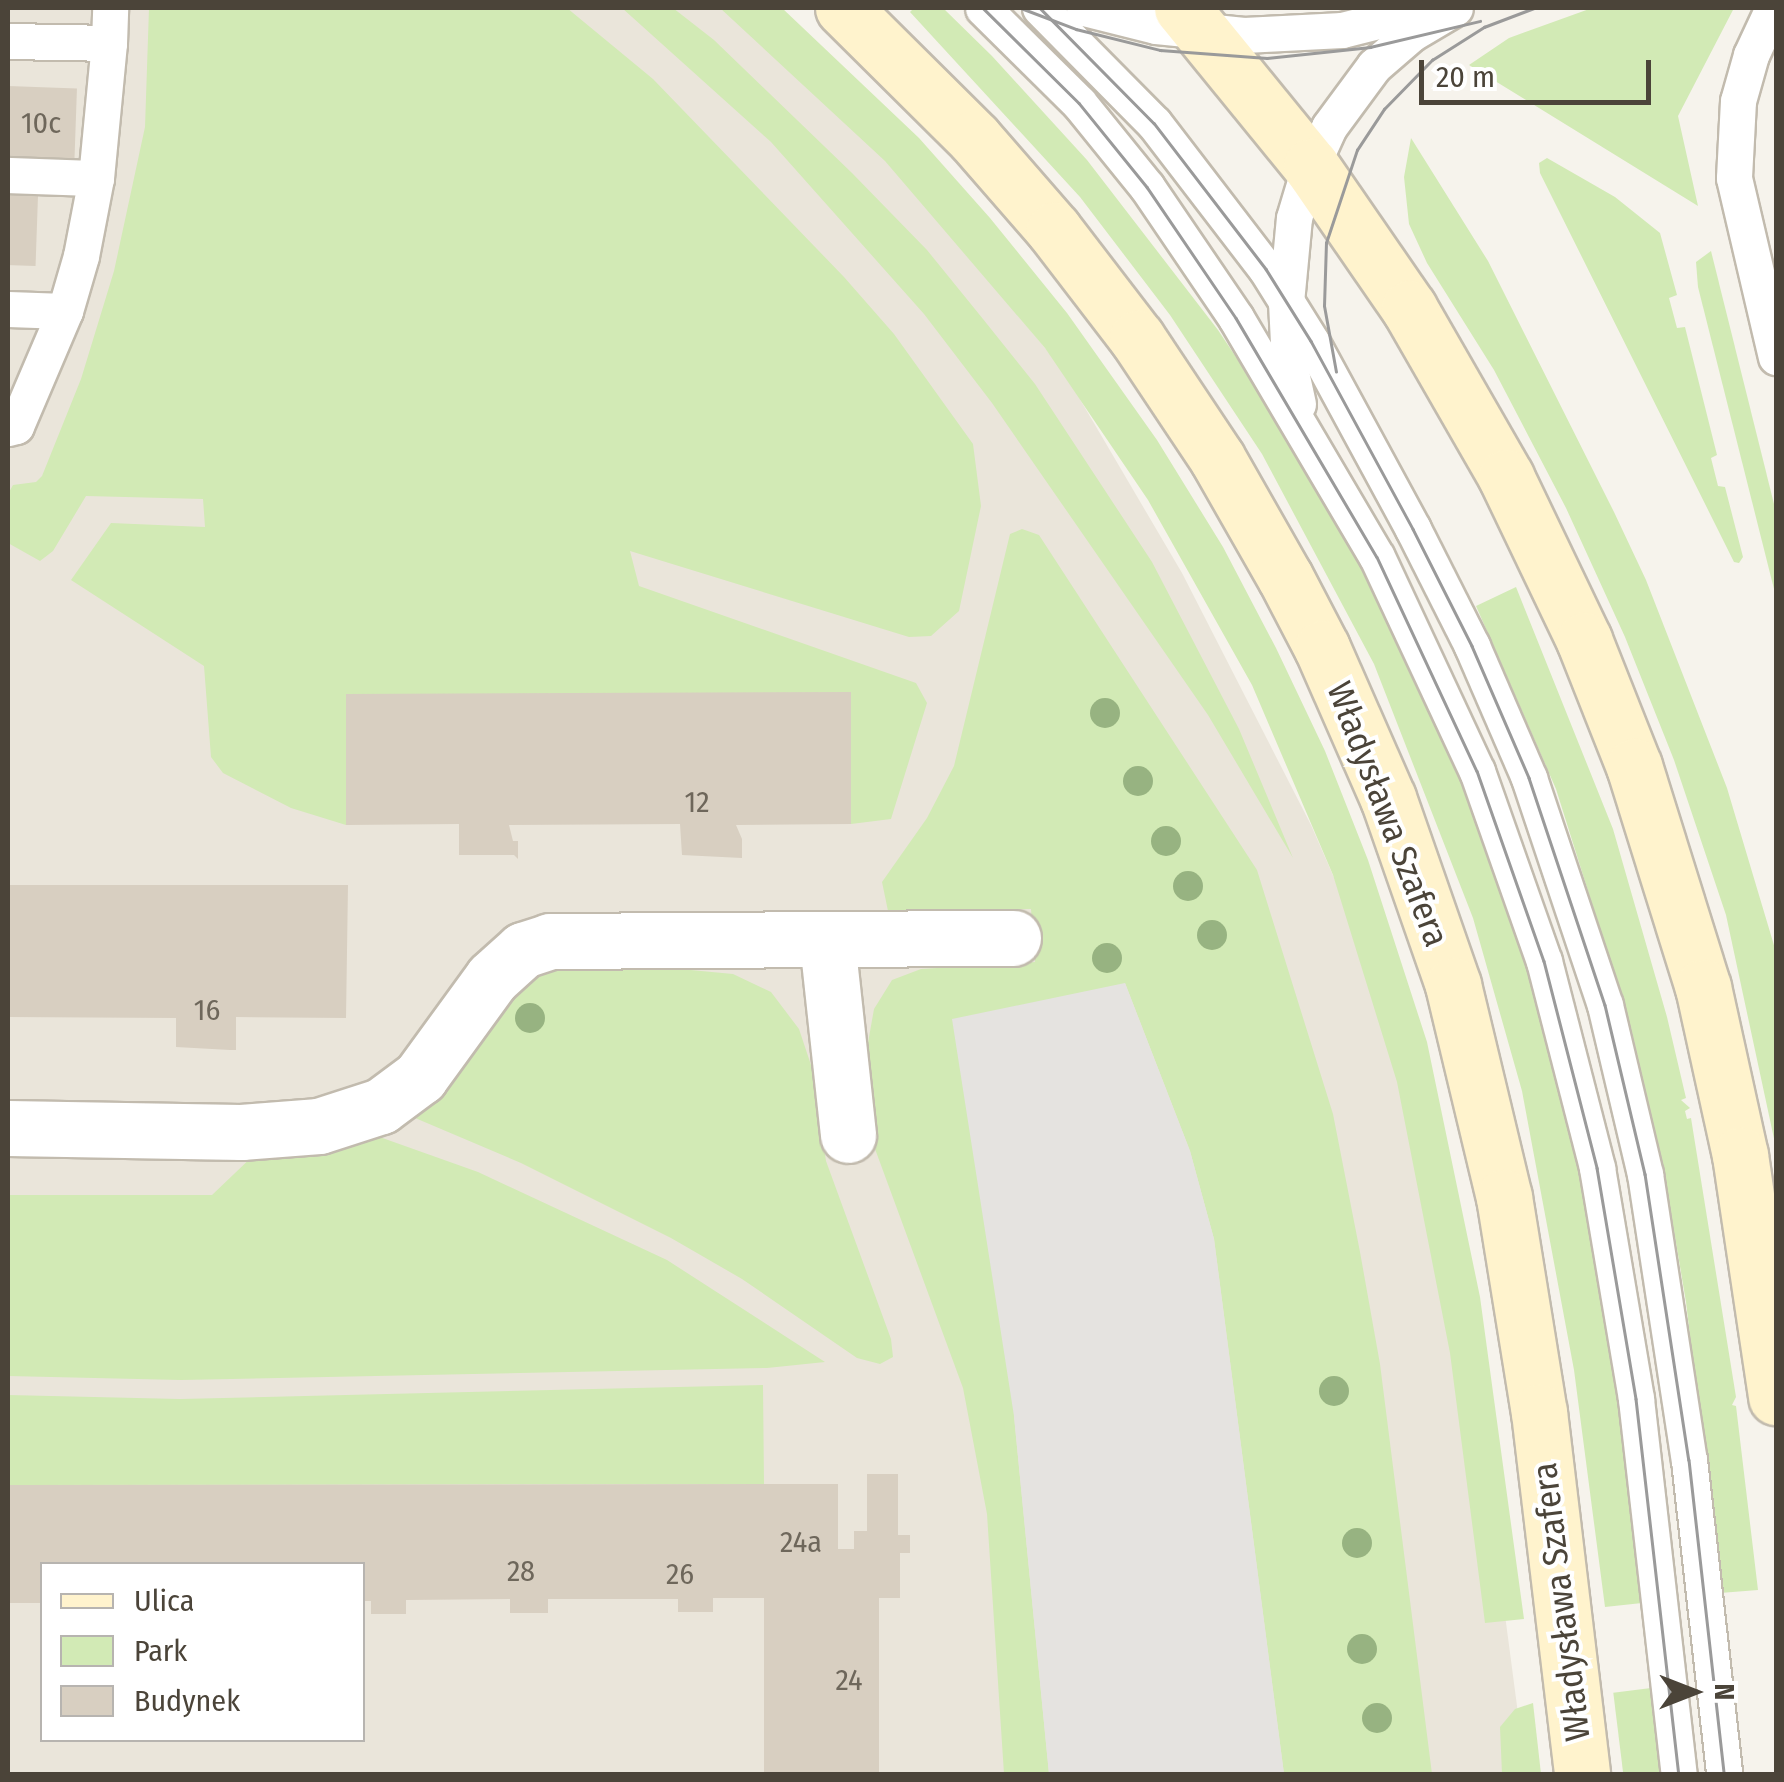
<!DOCTYPE html>
<meta charset="utf-8">
<style>
body{margin:0}
#map{position:relative;width:1784px;height:1782px;overflow:hidden;background:#f6f3ec;font-family:"Fira Sans Condensed",sans-serif}
div>[style]{position:absolute}
[style*='--x']{left:calc(var(--x)*1px);top:calc(var(--y)*1px);width:calc(var(--w)*1px);rotate:calc(var(--a)*1deg)}
.residential>*{inset:0;background:#eae5da}
.green>*{inset:0;background:#d2eab5;transform-origin:0 0}
.parking>*{inset:0;background:#e5e3e0}
.building>*{inset:0;background:#d8cfc1;transform-origin:0 0}
.roads{filter:drop-shadow(2px 0 #c2bbae) drop-shadow(-2px 0 #c2bbae) drop-shadow(0 2px #c2bbae) drop-shadow(0 -2px #c2bbae)}
.lane>*{height:35px;margin:-17.5px;padding:0 17.5px;transform-origin:17.5px;border-radius:17.5px;background:#fff}
.street>*{height:55px;margin:-27.5px;padding:0 27.5px;transform-origin:27.5px;border-radius:27.5px;background:#fff}
.secondary>*{height:55px;margin:-27.5px;padding:0 27.5px;transform-origin:27.5px;border-radius:27.5px;background:#fff3cd}
.tram>*{height:2.5px;margin:-1.25px;padding:0 1.25px;transform-origin:1.25px;border-radius:1.25px;background:#9a9a9a}
.trees>*{width:30px;height:30px;margin:-15px;border-radius:50%;background:#97b381}
span{translate:-50% -50%;white-space:nowrap;text-align:center;line-height:1.15;-webkit-text-stroke:8px #fff;paint-order:stroke}
.number-label{font-size:30px;color:#6e675b}
.number-label span{-webkit-text-stroke-width:0}
.street-label{font-size:35px;color:#4b4439}
.frame{position:absolute;inset:0;border:10px solid #4b4439;pointer-events:none}
.legend{position:absolute;left:40px;top:1562px;width:325px;height:180px;box-sizing:border-box;background:#fff;border:2px solid #b7b4b0;margin:0;padding:12px 18px;list-style:none;font-size:30px;color:#4b4439}
.legend li{display:flex;align-items:center;gap:20px;height:50px}
.legend b{width:50px;border:2px solid #b7b4b0}
.north{position:absolute;left:1644px;top:1642px;width:100px;height:100px;-webkit-text-stroke:8px #fff;paint-order:stroke;rotate:90deg;font-size:28px;font-weight:700;line-height:40px;text-align:center;color:#4b4439}
.north::after{content:'';display:block;margin:auto;width:35px;height:45px;background:#4b4439;clip-path:polygon(50% 0,100% 100%,50% 72%,0 100%)}
.scale{position:absolute;left:1419px;top:60px;width:232px;height:45px;box-sizing:border-box;border:5px solid #4b4439;border-top:0;padding-left:12px;font-size:30px;line-height:35px;white-space:nowrap;color:#4b4439;-webkit-text-stroke:8px #fff;paint-order:stroke}
</style>
<div id="map">
<div class="residential">
<div style="clip-path:polygon(evenodd,8px 8px,738px 8px,892px 164px,1061px 367px,1182px 573px,1311px 825px,1415px 1063px,1472px 1365px,1526px 1774px,8px 1774px,8px 8px,42px 1564px,362px 1564px,362px 1740px,42px 1740px,42px 1564px)"></div>
</div>
<div class="green">
<div style="clip-path:polygon(149px 8px,567px 8px,653px 79px,844px 277px,894px 334px,973px 444px,981px 506px,959px 611px,931px 636px,909px 637px,630px 551px,639px 586px,916px 683px,927px 703px,891px 819px,851px 824px,851px 693px,346px 695px,346px 825px,291px 808px,223px 773px,211px 757px,204px 666px,71px 580px,111px 523px,205px 527px,203px 499px,86px 496px,53px 551px,40px 561px,8px 543px,8px 494px,13px 485px,36px 482px,42px 476px,81px 379px,114px 271px,145px 127px)"></div>
<div style="clip-path:polygon(622px 8px,673px 8px,714px 40px,852px 173px,927px 250px,983px 319px,1035px 384px,1152px 562px,1239px 729px,1293px 858px,1208px 715px,992px 403px,924px 314px,771px 142px)"></div>
<div style="clip-path:polygon(720px 8px,782px 8px,919px 138px,990px 218px,1067px 313px,1157px 440px,1223px 547px,1276px 648px,1325px 751px,1368px 860px,1427px 1042px,1480px 1297px,1524px 1619px,1485px 1623px,1450px 1353px,1397px 1082px,1333px 875px,1252px 685px,1148px 500px,1045px 348px,885px 161px)"></div>
<div style="clip-path:polygon(914px 8px,943px 8px,992px 56px,1087px 160px,1218px 330px,1272px 411px,1362px 567px,1460px 774px,1530px 973px,1575px 1151px,1613px 1356px,1642px 1603px,1605px 1607px,1574px 1370px,1522px 1091px,1473px 918px,1374px 664px,1262px 454px,1170px 315px,1080px 197px,910px 12px)"></div>
<div style="clip-path:polygon(1592px 8px,1734px 8px,1678px 116px,1698px 206px,1469px 65px,1509px 38px)"></div>
<div style="clip-path:polygon(1411px 138px,1488px 261px,1614px 512px,1646px 580px,1727px 788px,1776px 952px,1776px 1148px,1726px 915px,1674px 760px,1625px 637px,1566px 508px,1494px 370px,1427px 263px,1409px 224px,1404px 177px)"></div>
<div style="clip-path:polygon(1547px 158px,1615px 197px,1660px 233px,1677px 295px,1669px 298px,1677px 328px,1685px 327px,1717px 455px,1711px 458px,1718px 486px,1725px 487px,1743px 557px,1739px 563px,1734px 562px,1540px 173px,1539px 163px)"></div>
<div style="clip-path:polygon(1711px 251px,1776px 512px,1776px 597px,1698px 287px,1696px 262px)"></div>
<div style="clip-path:polygon(1022px 529px,1039px 535px,1257px 870px,1333px 1114px,1360px 1252px,1380px 1364px,1432px 1774px,1284px 1774px,1214px 1239px,1190px 1151px,1125px 983px,1014px 1416px,1049px 1774px,1004px 1774px,987px 1514px,963px 1388px,871px 1138px,866px 1054px,874px 1009px,892px 980px,921px 969px,1035px 962px,1031px 909px,888px 911px,882px 882px,927px 818px,954px 766px,1010px 534px)"></div>
<div style="clip-path:polygon(1516px 587px,1613px 829px,1667px 1017px,1686px 1098px,1681px 1100px,1690px 1108px,1685px 1111px,1687px 1119px,1691px 1118px,1736px 1397px,1732px 1405px,1736px 1406px,1758px 1590px,1720px 1593px,1686px 1302px,1662px 1160px,1631px 1028px,1556px 789px,1476px 606px)"></div>
<div style="clip-path:polygon(595px 961px,733px 974px,771px 992px,799px 1029px,812px 1068px,826px 1161px,891px 1339px,893px 1357px,880px 1364px,857px 1358px,742px 1279px,671px 1238px,521px 1163px,408px 1115px,484px 1019px,549px 963px)"></div>
<div style="clip-path:polygon(374px 1135px,478px 1172px,667px 1260px,825px 1362px,767px 1368px,181px 1380px,8px 1376px,8px 1195px,212px 1195px,256px 1153px)"></div>
<div style="clip-path:polygon(763px 1385px,764px 1484px,8px 1485px,8px 1395px,180px 1399px)"></div>
<div style="left:1651px;top:1688px;width:87px;height:38px;rotate:83deg"></div>
<div style="clip-path:polygon(1533px 1703px,1541px 1774px,1502px 1774px,1500px 1727px,1515px 1709px)"></div>
</div>
<div class="parking">
<div style="clip-path:polygon(1125px 983px,1190px 1151px,1214px 1239px,1284px 1774px,1049px 1774px,1014px 1416px,952px 1019px)"></div>
</div>
<div class="building">
<div style="left:8px;top:86px;width:69px;height:70px;rotate:2deg"></div>
<div style="left:8px;top:195px;width:30px;height:70px;rotate:2deg"></div>
<div style="clip-path:polygon(851px 692px,851px 824px,736px 825px,742px 839px,742px 858px,682px 855px,680px 824px,509px 825px,513px 841px,518px 841px,518px 859px,514px 855px,459px 855px,459px 824px,346px 825px,346px 694px)"></div>
<div style="clip-path:polygon(8px 885px,348px 885px,346px 1018px,236px 1017px,236px 1050px,230px 1050px,176px 1047px,176px 1018px,8px 1017px)"></div>
<div style="clip-path:polygon(867px 1474px,898px 1474px,898px 1535px,910px 1535px,910px 1553px,900px 1553px,900px 1598px,879px 1598px,879px 1774px,764px 1774px,764px 1598px,713px 1598px,713px 1612px,678px 1612px,678px 1599px,548px 1599px,548px 1613px,510px 1613px,510px 1599px,406px 1600px,406px 1614px,371px 1614px,371px 1601px,362px 1601px,362px 1564px,42px 1564px,42px 1603px,8px 1603px,8px 1485px,838px 1484px,838px 1549px,854px 1549px,854px 1531px,867px 1531px)"></div>
</div>
<div class="roads">
<div class="lane">
<div style="--x:983;--y:8;--w:135;--a:44.7"></div>
<div style="--x:1079;--y:103;--w:108;--a:51"></div>
<div style="--x:1147;--y:187;--w:158;--a:55.8"></div>
<div style="--x:1236;--y:318;--w:277;--a:59.5"></div>
<div style="--x:1377;--y:557;--w:236;--a:65"></div>
<div style="--x:1477;--y:771;--w:201;--a:70.6"></div>
<div style="--x:1544;--y:961;--w:214;--a:75.6"></div>
<div style="--x:1597;--y:1168;--w:234;--a:80.4"></div>
<div style="--x:1636;--y:1399;--w:377;--a:83.5"></div>
<div style="--x:1040;--y:8;--w:162;--a:45.3"></div>
<div style="--x:1154;--y:123;--w:184;--a:52.5"></div>
<div style="--x:1266;--y:269;--w:85;--a:58"></div>
<div style="--x:1311;--y:341;--w:214;--a:61.5"></div>
<div style="--x:1413;--y:529;--w:131;--a:63.2"></div>
<div style="--x:1472;--y:646;--w:144;--a:66.6"></div>
<div style="--x:1529;--y:778;--w:239;--a:71.5"></div>
<div style="--x:1605;--y:1005;--w:174;--a:76.7"></div>
<div style="--x:1645;--y:1174;--w:289;--a:81.3"></div>
<div style="--x:1689;--y:1460;--w:316;--a:83.6"></div>
<div style="--x:1084;--y:8;--w:74;--a:14"></div>
<div style="--x:1156;--y:26;--w:88;--a:5.8"></div>
<div style="--x:1244;--y:35;--w:98;--a:-2.9"></div>
<div style="--x:1342;--y:30;--w:90;--a:-14.2"></div>
<div style="--x:1773;--y:8;--w:52;--a:115.1"></div>
<div style="--x:1751;--y:55;--w:48;--a:105.8"></div>
<div style="--x:1738;--y:101;--w:77;--a:93"></div>
<div style="--x:1734;--y:178;--w:184;--a:76.8"></div>
<div style="--x:8;--y:41;--w:101;--a:1.1"></div>
<div style="--x:109;--y:43;--w:136;--a:95.5"></div>
<div style="--x:96;--y:178;--w:79;--a:100.9"></div>
<div style="--x:81;--y:256;--w:57;--a:106.2"></div>
<div style="--x:65;--y:311;--w:125;--a:113.1"></div>
<div style="--x:16;--y:426;--w:8;--a:166"></div>
<div style="--x:109;--y:43;--w:35;--a:-88"></div>
<div style="--x:8;--y:175;--w:88;--a:2"></div>
<div style="--x:8;--y:309;--w:57;--a:2"></div>
<div style="--x:1298;--y:404;--w:42;--a:-102.4"></div>
<div style="--x:1289;--y:363;--w:61;--a:-92.8"></div>
<div style="--x:1286;--y:302;--w:84;--a:-84.6"></div>
<div style="--x:1294;--y:218;--w:42;--a:-73.3"></div>
<div style="--x:1306;--y:178;--w:56;--a:-65.7"></div>
<div style="--x:1329;--y:127;--w:76;--a:-53.6"></div>
<div style="--x:1374;--y:66;--w:49;--a:-40.9"></div>
<div style="--x:1411;--y:34;--w:51;--a:-30.6"></div>
</div>
<div class="street">
<div style="--x:827;--y:941;--w:195;--a:83.8"></div>
<div style="--x:8;--y:1128;--w:233;--a:1"></div>
<div style="--x:241;--y:1132;--w:78;--a:-4.4"></div>
<div style="--x:319;--y:1126;--w:65;--a:-17.9"></div>
<div style="--x:381;--y:1106;--w:49;--a:-36.6"></div>
<div style="--x:420;--y:1077;--w:122;--a:-54"></div>
<div style="--x:492;--y:978;--w:42;--a:-42.1"></div>
<div style="--x:523;--y:950;--w:28;--a:-18"></div>
<div style="--x:550;--y:941;--w:463;--a:-0.4"></div>
</div>
<div class="secondary">
<div style="--x:843;--y:8;--w:185;--a:44.8"></div>
<div style="--x:974;--y:138;--w:122;--a:49"></div>
<div style="--x:1054;--y:230;--w:136;--a:52.5"></div>
<div style="--x:1137;--y:338;--w:144;--a:56.3"></div>
<div style="--x:1217;--y:458;--w:137;--a:60.3"></div>
<div style="--x:1285;--y:577;--w:80;--a:62.5"></div>
<div style="--x:1322;--y:648;--w:164;--a:66.3"></div>
<div style="--x:1388;--y:798;--w:198;--a:70.8"></div>
<div style="--x:1453;--y:985;--w:218;--a:76.5"></div>
<div style="--x:1504;--y:1197;--w:218;--a:80.8"></div>
<div style="--x:1539;--y:1412;--w:365;--a:83.2"></div>
<div style="--x:1182;--y:8;--w:204;--a:50.8"></div>
<div style="--x:1311;--y:166;--w:173;--a:55.4"></div>
<div style="--x:1409;--y:308;--w:195;--a:60.1"></div>
<div style="--x:1506;--y:477;--w:181;--a:64.4"></div>
<div style="--x:1584;--y:640;--w:136;--a:68.4"></div>
<div style="--x:1634;--y:766;--w:232;--a:72.7"></div>
<div style="--x:1703;--y:987;--w:172;--a:77.6"></div>
<div style="--x:1740;--y:1155;--w:245;--a:81.5"></div>
</div>
</div>
<div class="tram">
<div style="--x:983;--y:8;--w:135;--a:44.7"></div>
<div style="--x:1079;--y:103;--w:108;--a:51"></div>
<div style="--x:1147;--y:187;--w:158;--a:55.8"></div>
<div style="--x:1236;--y:318;--w:277;--a:59.5"></div>
<div style="--x:1377;--y:557;--w:236;--a:65"></div>
<div style="--x:1477;--y:771;--w:201;--a:70.6"></div>
<div style="--x:1544;--y:961;--w:214;--a:75.6"></div>
<div style="--x:1597;--y:1168;--w:234;--a:80.4"></div>
<div style="--x:1636;--y:1399;--w:377;--a:83.5"></div>
<div style="--x:1021;--y:8;--w:59;--a:20.9"></div>
<div style="--x:1076;--y:29;--w:87;--a:14"></div>
<div style="--x:1160;--y:50;--w:107;--a:4.3"></div>
<div style="--x:1267;--y:58;--w:104;--a:-6.1"></div>
<div style="--x:1370;--y:47;--w:113;--a:-13.3"></div>
<div style="--x:1040;--y:8;--w:162;--a:45.3"></div>
<div style="--x:1154;--y:123;--w:184;--a:52.5"></div>
<div style="--x:1266;--y:269;--w:85;--a:58"></div>
<div style="--x:1311;--y:341;--w:214;--a:61.5"></div>
<div style="--x:1413;--y:529;--w:131;--a:63.2"></div>
<div style="--x:1472;--y:646;--w:144;--a:66.6"></div>
<div style="--x:1529;--y:778;--w:239;--a:71.5"></div>
<div style="--x:1605;--y:1005;--w:174;--a:76.7"></div>
<div style="--x:1645;--y:1174;--w:289;--a:81.3"></div>
<div style="--x:1689;--y:1460;--w:316;--a:83.6"></div>
<div style="--x:1336;--y:372;--w:67;--a:-100.3"></div>
<div style="--x:1324;--y:306;--w:63;--a:-88.2"></div>
<div style="--x:1326;--y:243;--w:98;--a:-71.6"></div>
<div style="--x:1357;--y:150;--w:49;--a:-56.6"></div>
<div style="--x:1384;--y:109;--w:69;--a:-45.6"></div>
<div style="--x:1432;--y:60;--w:62;--a:-32.4"></div>
<div style="--x:1484;--y:27;--w:53;--a:-20.8"></div>
</div>
<div class="trees">
<div style="left:1105px;top:713px"></div>
<div style="left:1138px;top:781px"></div>
<div style="left:1166px;top:841px"></div>
<div style="left:1188px;top:886px"></div>
<div style="left:1212px;top:935px"></div>
<div style="left:1107px;top:958px"></div>
<div style="left:530px;top:1018px"></div>
<div style="left:1334px;top:1391px"></div>
<div style="left:1357px;top:1543px"></div>
<div style="left:1362px;top:1649px"></div>
<div style="left:1377px;top:1718px"></div>
</div>
<div class="number-label">
<span style="left:41px;top:123px">10c</span>
<span style="left:697px;top:802px">12</span>
<span style="left:207px;top:1010px">16</span>
<span style="left:801px;top:1542px">24a</span>
<span style="left:521px;top:1571px">28</span>
<span style="left:680px;top:1574px">26</span>
<span style="left:849px;top:1680px">24</span>
</div>
<div class="street-label">
<span style="left:1388px;top:814px;rotate:69deg">Władysława Szafera</span>
<span style="left:1561px;top:1602px;rotate:-97deg">Władysława Szafera</span>
</div>
<div class="frame"></div>
<ul class="legend">
<li><b style="height:12px;background:#fff3cd"></b>Ulica</li>
<li><b style="height:28px;background:#d2eab5"></b>Park</li>
<li><b style="height:28px;background:#d8cfc1"></b>Budynek</li>
</ul>
<div class="north">N</div>
<div class="scale">20 m</div>
</div>
